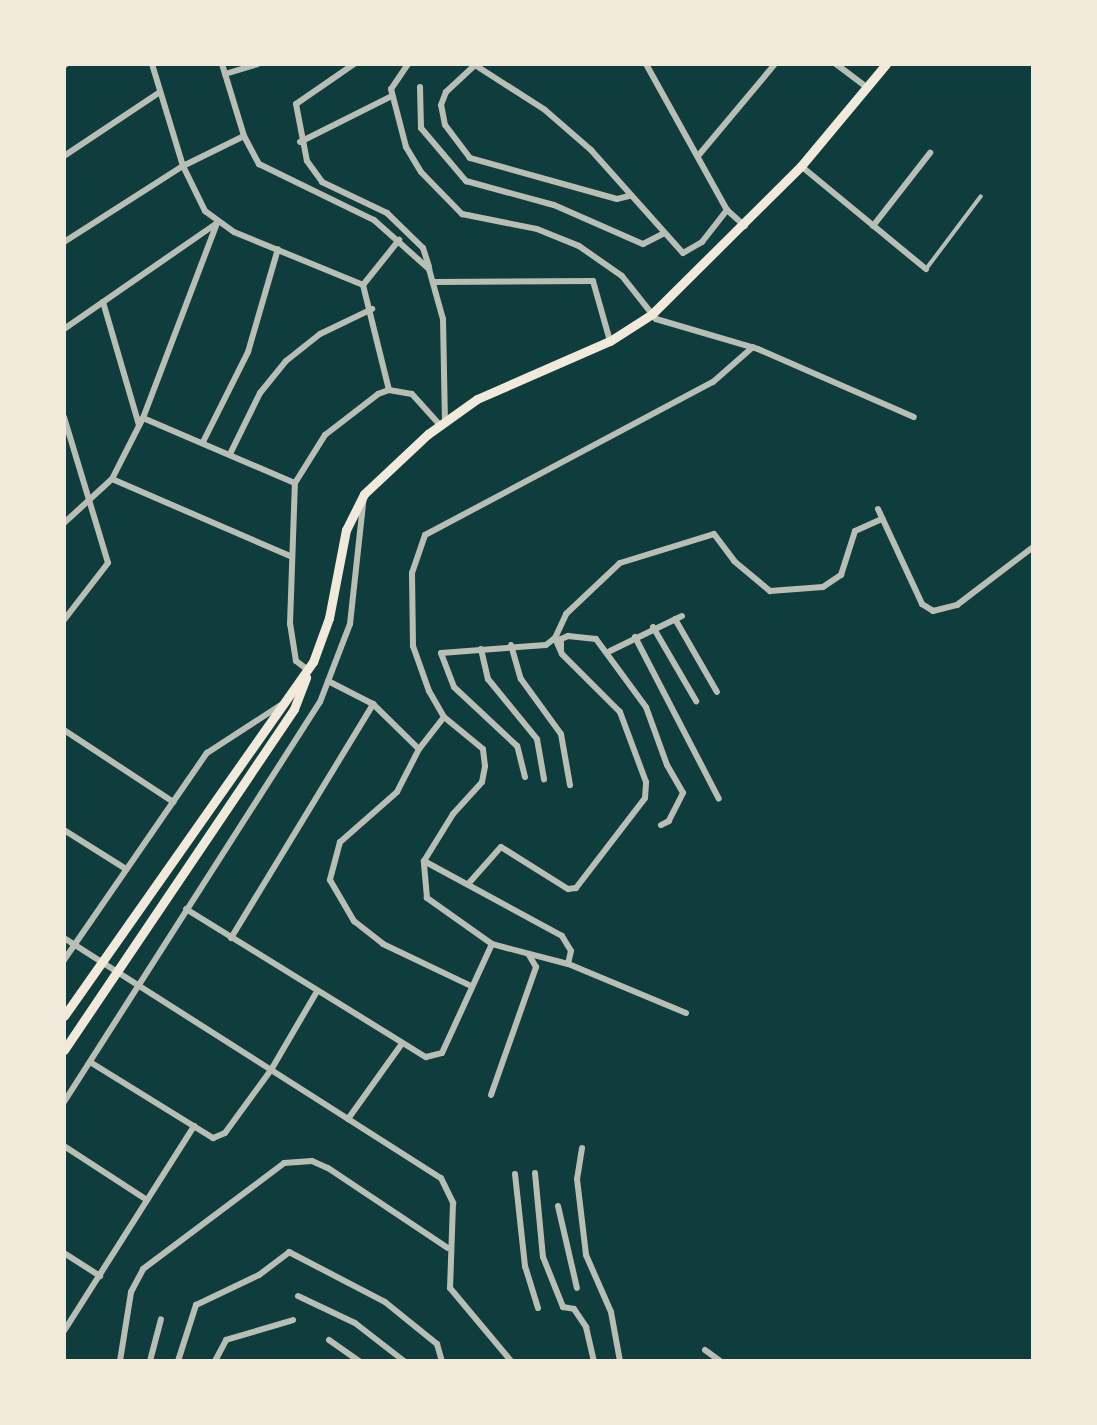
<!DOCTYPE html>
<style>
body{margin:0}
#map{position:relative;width:1097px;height:1425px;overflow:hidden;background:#0f3d3e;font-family:"Noto Sans",sans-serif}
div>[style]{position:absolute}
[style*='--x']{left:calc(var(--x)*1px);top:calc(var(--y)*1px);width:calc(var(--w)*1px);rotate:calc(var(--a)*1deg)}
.pedestrian>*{height:4px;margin:-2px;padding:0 2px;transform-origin:2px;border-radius:2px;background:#b8beb3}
.minor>*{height:6px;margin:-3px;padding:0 3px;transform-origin:3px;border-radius:3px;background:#b8beb3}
.trunk>*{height:9px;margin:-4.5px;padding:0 4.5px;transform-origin:4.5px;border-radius:4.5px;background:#f1e9da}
span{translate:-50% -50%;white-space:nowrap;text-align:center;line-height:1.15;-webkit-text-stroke:8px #f1e9da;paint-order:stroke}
.frame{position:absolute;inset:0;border:66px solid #f1e9da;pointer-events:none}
</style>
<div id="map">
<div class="pedestrian">
<div style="--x:926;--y:269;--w:91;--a:-53"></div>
</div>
<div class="minor">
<div style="--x:152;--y:64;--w:107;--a:73.1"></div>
<div style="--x:183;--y:166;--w:50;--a:63.9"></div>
<div style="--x:205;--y:211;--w:36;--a:36"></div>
<div style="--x:234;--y:232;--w:139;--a:22.3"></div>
<div style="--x:363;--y:285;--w:108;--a:76.1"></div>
<div style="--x:222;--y:64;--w:75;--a:73"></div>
<div style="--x:244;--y:136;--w:32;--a:62"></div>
<div style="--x:259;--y:164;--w:128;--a:26"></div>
<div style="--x:374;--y:220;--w:74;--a:41.7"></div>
<div style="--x:429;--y:269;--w:52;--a:74.4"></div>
<div style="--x:443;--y:319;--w:102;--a:88.9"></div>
<div style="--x:354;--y:64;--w:70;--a:145.4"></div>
<div style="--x:296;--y:104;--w:58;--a:79.1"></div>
<div style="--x:307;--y:161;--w:26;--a:54"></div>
<div style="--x:322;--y:182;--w:72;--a:25.5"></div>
<div style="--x:387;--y:213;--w:50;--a:44.2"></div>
<div style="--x:423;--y:248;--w:19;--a:72"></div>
<div style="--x:408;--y:64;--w:30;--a:124"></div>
<div style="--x:391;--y:89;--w:60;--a:75.5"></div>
<div style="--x:406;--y:147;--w:29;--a:59"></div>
<div style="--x:421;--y:172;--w:59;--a:45.7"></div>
<div style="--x:462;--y:214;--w:76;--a:11.3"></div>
<div style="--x:537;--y:229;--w:45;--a:22"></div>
<div style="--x:579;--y:246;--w:52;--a:34.9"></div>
<div style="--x:622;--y:276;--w:55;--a:51.7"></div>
<div style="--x:656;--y:319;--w:106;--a:16.4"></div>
<div style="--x:758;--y:349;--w:170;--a:23.6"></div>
<div style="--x:646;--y:64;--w:167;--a:61"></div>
<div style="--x:727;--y:210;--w:24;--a:42"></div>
<div style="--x:836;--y:64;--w:40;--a:37"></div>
<div style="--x:64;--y:66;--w:3;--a:-45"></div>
<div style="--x:225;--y:74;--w:34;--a:-17"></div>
<div style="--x:420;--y:87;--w:41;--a:88.6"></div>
<div style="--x:421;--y:128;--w:70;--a:49.7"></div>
<div style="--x:466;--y:181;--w:91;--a:15.3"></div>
<div style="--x:554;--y:205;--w:97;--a:23.7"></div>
<div style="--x:643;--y:244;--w:22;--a:-27"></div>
<div style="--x:300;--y:142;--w:103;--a:-26.6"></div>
<div style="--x:64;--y:156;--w:115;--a:-33.7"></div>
<div style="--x:698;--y:156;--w:120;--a:-50.1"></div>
<div style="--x:801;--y:166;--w:162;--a:39.5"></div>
<div style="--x:629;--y:196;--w:12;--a:166"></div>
<div style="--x:617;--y:199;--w:153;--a:-164.4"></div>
<div style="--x:470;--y:158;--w:41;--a:-127.1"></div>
<div style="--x:445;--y:125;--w:20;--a:-101"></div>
<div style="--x:441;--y:105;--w:14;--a:-69"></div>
<div style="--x:446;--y:92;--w:40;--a:-43"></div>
<div style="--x:475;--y:65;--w:83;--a:32.7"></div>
<div style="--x:545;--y:110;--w:61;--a:41"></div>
<div style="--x:591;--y:150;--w:138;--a:48.2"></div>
<div style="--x:683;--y:253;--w:22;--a:-30"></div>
<div style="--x:702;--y:242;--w:41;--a:-52"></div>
<div style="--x:873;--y:226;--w:93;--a:-52"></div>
<div style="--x:64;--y:242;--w:141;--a:-32.6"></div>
<div style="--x:183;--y:166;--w:68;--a:-26.2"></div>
<div style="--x:435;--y:282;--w:158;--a:-0.4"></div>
<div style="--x:593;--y:281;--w:62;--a:74.2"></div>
<div style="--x:363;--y:285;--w:58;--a:-51.3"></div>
<div style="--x:103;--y:302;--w:128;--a:73.7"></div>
<div style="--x:64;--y:329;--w:186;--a:-34.7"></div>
<div style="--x:64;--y:417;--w:152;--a:73.2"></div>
<div style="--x:108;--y:563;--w:72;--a:127.7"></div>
<div style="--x:143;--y:418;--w:165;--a:23.2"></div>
<div style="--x:203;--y:442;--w:101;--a:-63.4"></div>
<div style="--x:248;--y:352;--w:107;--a:-73.8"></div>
<div style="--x:230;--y:454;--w:68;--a:-63.8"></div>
<div style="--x:260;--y:393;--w:41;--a:-50.9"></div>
<div style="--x:286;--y:361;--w:43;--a:-38.5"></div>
<div style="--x:320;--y:334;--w:58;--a:-25.7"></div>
<div style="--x:112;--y:479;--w:196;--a:23.4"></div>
<div style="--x:878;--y:509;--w:105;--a:65.1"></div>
<div style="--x:922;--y:604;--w:13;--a:32"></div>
<div style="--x:933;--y:611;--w:25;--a:-14"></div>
<div style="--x:957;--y:605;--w:96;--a:-37.3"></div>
<div style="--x:64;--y:523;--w:65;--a:-42.5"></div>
<div style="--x:112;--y:479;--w:68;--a:-63.1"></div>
<div style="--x:143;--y:418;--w:209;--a:-69.2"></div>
<div style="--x:675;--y:619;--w:84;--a:60.1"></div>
<div style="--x:653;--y:627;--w:86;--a:59.8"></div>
<div style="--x:635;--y:637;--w:182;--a:62.6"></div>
<div style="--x:511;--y:645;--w:35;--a:74"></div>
<div style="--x:521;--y:679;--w:68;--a:54"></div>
<div style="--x:561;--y:734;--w:52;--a:80"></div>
<div style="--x:481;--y:649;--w:31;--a:77"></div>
<div style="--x:488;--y:679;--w:77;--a:50.8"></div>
<div style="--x:537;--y:739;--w:41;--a:80.1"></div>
<div style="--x:561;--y:650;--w:11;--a:-90"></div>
<div style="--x:561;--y:639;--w:8;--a:-23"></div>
<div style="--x:568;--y:636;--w:28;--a:6"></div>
<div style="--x:596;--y:639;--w:84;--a:53.7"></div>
<div style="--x:646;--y:707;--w:62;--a:70.1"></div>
<div style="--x:667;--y:765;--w:32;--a:60"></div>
<div style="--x:683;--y:793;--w:31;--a:117"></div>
<div style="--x:669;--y:821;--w:9;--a:153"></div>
<div style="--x:610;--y:651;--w:80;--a:-25.9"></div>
<div style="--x:308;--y:670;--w:15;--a:-143"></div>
<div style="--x:296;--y:661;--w:37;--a:-99"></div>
<div style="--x:290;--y:624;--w:141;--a:-88"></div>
<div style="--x:295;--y:483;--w:57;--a:-58"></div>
<div style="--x:325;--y:435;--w:67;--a:-37.7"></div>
<div style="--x:378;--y:394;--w:12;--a:-20"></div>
<div style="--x:389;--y:390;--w:23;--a:10"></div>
<div style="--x:412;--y:394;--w:42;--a:47.9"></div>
<div style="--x:328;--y:681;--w:51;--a:27.1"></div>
<div style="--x:373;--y:704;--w:64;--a:44.4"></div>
<div style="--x:444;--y:717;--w:41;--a:128"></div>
<div style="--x:419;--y:749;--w:48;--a:117.1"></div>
<div style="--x:397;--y:792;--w:76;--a:138.7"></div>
<div style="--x:340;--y:842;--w:39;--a:105"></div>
<div style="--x:330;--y:880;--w:48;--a:59.7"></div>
<div style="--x:354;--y:921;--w:37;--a:38"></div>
<div style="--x:383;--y:944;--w:95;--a:25.5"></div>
<div style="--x:64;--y:730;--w:131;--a:33.4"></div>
<div style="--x:525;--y:777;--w:32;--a:-104"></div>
<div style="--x:517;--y:746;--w:86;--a:-136.9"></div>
<div style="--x:454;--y:687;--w:36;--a:-111"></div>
<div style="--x:441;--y:653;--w:105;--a:-4.4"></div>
<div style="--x:546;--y:645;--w:11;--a:-38"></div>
<div style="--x:64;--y:830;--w:73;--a:32.2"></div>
<div style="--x:424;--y:861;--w:157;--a:28.5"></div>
<div style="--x:562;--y:936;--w:17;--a:59"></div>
<div style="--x:571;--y:951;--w:13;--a:103"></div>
<div style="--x:469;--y:883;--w:48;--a:-48.4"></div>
<div style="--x:501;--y:847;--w:79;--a:32.1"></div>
<div style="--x:568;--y:889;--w:8;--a:-7"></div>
<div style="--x:576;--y:888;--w:113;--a:-52.5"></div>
<div style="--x:645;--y:798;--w:16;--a:-86"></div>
<div style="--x:646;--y:782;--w:75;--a:-110.4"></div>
<div style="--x:620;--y:712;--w:82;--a:-135"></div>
<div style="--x:562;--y:654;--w:17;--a:-114"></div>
<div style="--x:555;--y:638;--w:26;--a:-65"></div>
<div style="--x:566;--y:614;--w:74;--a:-43.4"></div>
<div style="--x:620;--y:563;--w:98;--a:-17.1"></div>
<div style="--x:714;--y:534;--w:34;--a:53"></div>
<div style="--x:734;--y:561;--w:47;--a:39.8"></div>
<div style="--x:770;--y:591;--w:53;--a:-4.3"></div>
<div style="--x:823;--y:587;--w:22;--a:-34"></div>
<div style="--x:841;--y:575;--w:46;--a:-72.3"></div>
<div style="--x:855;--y:531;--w:30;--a:-24"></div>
<div style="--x:186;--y:909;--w:282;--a:31.7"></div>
<div style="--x:426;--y:1057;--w:16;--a:-14"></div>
<div style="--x:442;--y:1053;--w:120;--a:-65.4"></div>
<div style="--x:64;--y:938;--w:447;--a:32.5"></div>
<div style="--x:441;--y:1178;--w:28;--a:64"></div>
<div style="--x:453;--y:1203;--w:85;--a:92"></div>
<div style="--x:450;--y:1288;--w:95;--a:50.1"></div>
<div style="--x:231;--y:938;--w:274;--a:-58.7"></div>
<div style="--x:64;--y:960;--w:252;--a:-55.4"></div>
<div style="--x:207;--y:753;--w:88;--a:-33"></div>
<div style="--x:686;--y:1013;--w:128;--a:-157.4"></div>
<div style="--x:568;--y:964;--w:79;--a:-165.3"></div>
<div style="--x:492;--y:944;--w:80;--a:-144.7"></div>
<div style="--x:427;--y:898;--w:37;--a:-95"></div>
<div style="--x:424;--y:861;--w:55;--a:-58.3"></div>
<div style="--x:453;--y:814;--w:43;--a:-47.8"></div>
<div style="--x:482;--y:782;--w:16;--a:-79"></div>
<div style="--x:485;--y:766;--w:17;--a:-97"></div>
<div style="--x:483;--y:749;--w:50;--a:-140.6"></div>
<div style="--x:444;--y:717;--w:30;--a:-120"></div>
<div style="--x:429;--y:691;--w:48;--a:-109.6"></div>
<div style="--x:413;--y:646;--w:73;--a:-90.8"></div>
<div style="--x:412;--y:573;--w:40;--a:-71.1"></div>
<div style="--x:425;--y:535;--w:326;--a:-28"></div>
<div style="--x:713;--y:382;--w:53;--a:-41.2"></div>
<div style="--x:90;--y:1062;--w:145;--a:31.7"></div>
<div style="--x:213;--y:1138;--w:13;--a:-23"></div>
<div style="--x:225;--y:1133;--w:78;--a:-53.9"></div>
<div style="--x:271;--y:1070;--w:89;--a:-59.7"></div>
<div style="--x:491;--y:1095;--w:136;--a:-70.6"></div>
<div style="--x:536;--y:967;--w:14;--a:-120"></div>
<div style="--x:64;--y:1102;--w:475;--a:-57.4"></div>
<div style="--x:320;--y:702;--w:84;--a:-69"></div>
<div style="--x:350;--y:624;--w:130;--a:-83.8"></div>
<div style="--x:348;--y:1119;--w:91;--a:-54.4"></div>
<div style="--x:64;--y:1146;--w:99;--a:33"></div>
<div style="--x:582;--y:1148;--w:31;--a:99"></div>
<div style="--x:577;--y:1179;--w:77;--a:83.2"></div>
<div style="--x:586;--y:1255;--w:62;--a:66.3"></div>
<div style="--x:611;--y:1312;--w:50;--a:79.6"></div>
<div style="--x:535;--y:1173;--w:84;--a:84.6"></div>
<div style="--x:543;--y:1257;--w:54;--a:68.2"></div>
<div style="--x:563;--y:1307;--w:11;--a:10"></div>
<div style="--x:574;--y:1309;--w:22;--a:56"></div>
<div style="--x:586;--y:1327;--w:35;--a:77"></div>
<div style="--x:515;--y:1174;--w:93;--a:83.8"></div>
<div style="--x:525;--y:1266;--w:44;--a:72.8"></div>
<div style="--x:558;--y:1206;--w:84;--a:77"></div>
<div style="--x:64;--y:1253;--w:43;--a:32.6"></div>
<div style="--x:298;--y:1296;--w:63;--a:25.3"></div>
<div style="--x:355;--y:1323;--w:62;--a:37.8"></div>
<div style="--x:64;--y:1331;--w:243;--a:-57.6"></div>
<div style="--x:329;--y:1340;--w:37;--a:35"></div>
<div style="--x:705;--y:1350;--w:19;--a:36"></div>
<div style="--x:120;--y:1361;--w:70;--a:-80.9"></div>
<div style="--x:131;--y:1292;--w:26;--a:-62"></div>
<div style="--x:143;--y:1269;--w:176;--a:-36.9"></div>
<div style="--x:284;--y:1163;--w:28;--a:-4"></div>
<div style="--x:312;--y:1161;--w:17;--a:24"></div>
<div style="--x:328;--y:1168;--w:144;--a:33.7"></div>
<div style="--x:150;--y:1361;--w:43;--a:-75.3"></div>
<div style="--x:178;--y:1361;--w:59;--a:-72.2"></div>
<div style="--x:196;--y:1305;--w:70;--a:-25.5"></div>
<div style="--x:259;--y:1275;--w:38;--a:-37"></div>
<div style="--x:289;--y:1252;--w:108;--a:27.5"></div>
<div style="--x:385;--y:1302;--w:67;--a:38.9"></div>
<div style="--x:437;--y:1344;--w:18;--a:74"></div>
<div style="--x:215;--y:1361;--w:24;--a:-62"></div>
<div style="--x:226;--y:1340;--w:70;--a:-16.6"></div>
</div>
<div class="trunk">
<div style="--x:64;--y:1016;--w:433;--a:-54.9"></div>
<div style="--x:313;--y:662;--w:47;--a:-70"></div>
<div style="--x:329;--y:618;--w:90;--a:-79.1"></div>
<div style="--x:346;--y:530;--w:40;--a:-63.4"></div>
<div style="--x:364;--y:494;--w:88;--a:-43.2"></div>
<div style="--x:428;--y:434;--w:60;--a:-35.5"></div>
<div style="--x:477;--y:399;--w:145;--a:-23.6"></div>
<div style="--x:610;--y:341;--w:50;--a:-32.7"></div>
<div style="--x:652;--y:314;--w:210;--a:-44.8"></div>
<div style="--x:801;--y:166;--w:133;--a:-50.2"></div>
<div style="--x:64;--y:1050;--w:411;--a:-56"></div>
<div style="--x:294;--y:709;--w:34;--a:-69"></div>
</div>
<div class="frame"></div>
</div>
